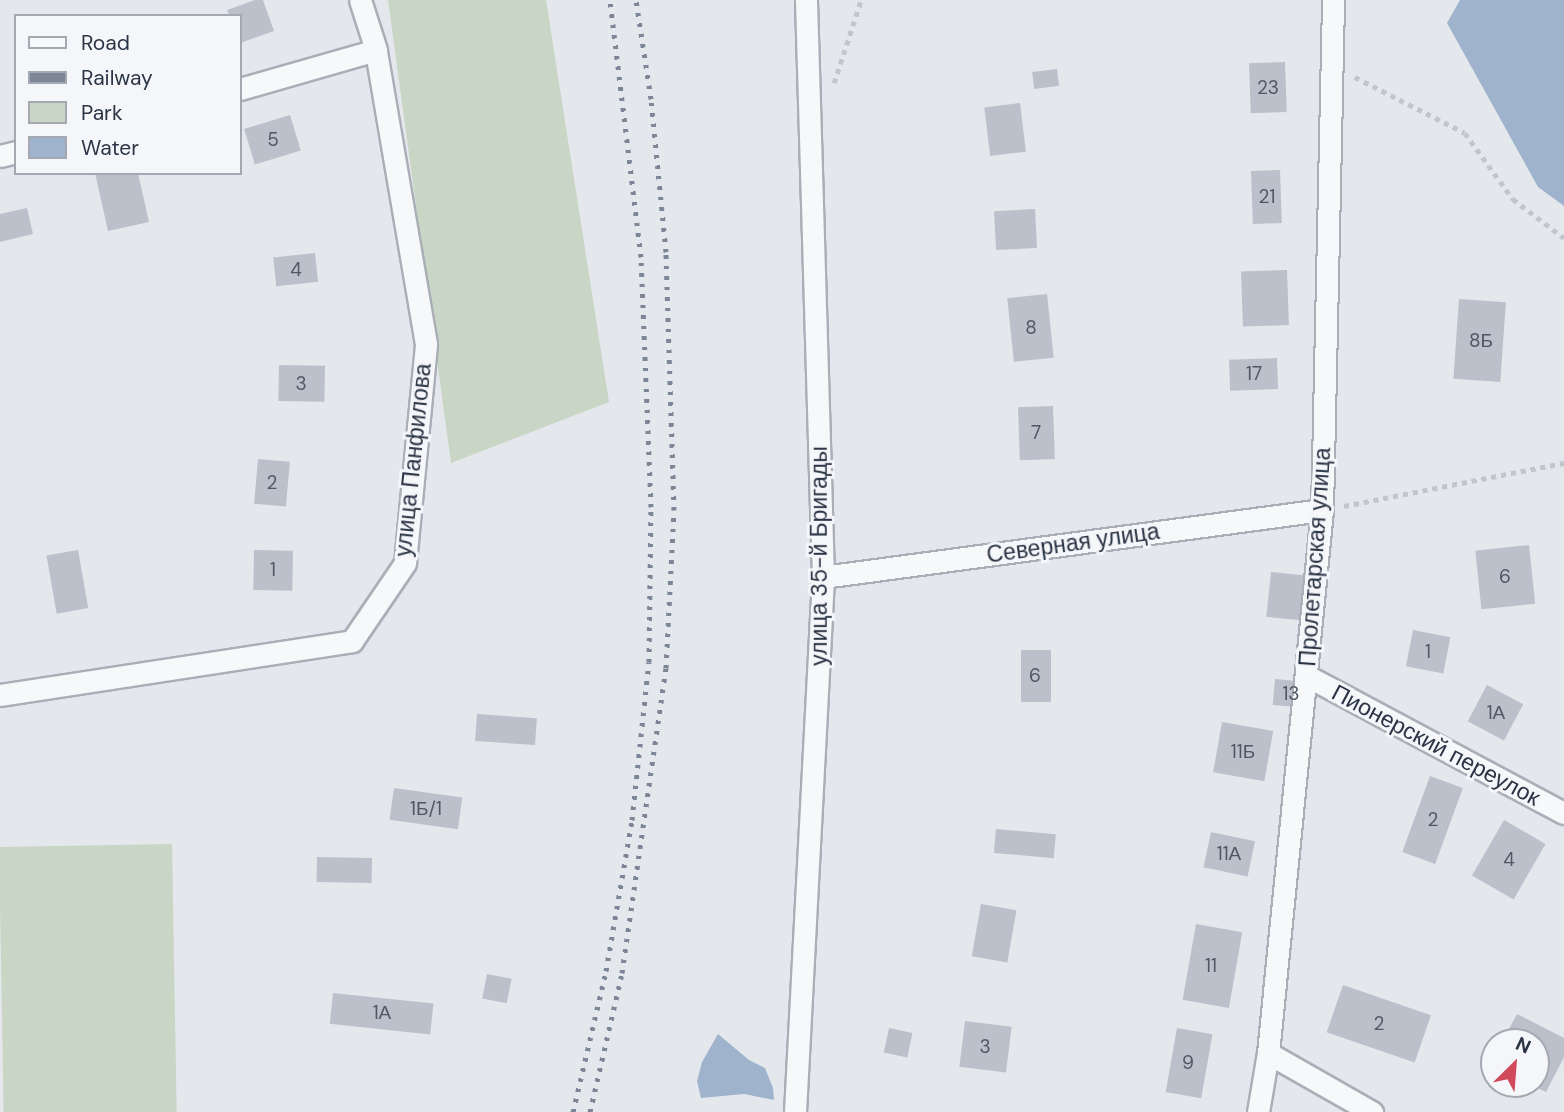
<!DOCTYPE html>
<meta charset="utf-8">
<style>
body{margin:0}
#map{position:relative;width:1564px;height:1112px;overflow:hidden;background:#e4e7ec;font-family:"DM Sans",sans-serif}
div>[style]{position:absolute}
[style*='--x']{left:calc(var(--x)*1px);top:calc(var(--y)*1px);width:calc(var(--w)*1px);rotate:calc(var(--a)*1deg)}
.green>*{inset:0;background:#c9d6c5;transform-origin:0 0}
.water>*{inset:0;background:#9fb4cc}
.building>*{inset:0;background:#bbc0ca;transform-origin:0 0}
.path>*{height:4.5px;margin-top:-2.25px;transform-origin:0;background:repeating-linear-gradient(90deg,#c2c5cb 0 5px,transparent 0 10px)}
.roads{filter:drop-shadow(2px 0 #a9aeb7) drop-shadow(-2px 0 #a9aeb7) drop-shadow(0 2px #a9aeb7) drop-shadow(0 -2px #a9aeb7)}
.minor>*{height:21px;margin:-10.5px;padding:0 10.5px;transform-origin:10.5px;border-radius:10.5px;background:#f7f8fa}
.rail>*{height:5px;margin-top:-2.5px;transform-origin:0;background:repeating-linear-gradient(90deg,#7d8696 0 3.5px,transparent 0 10.5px)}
span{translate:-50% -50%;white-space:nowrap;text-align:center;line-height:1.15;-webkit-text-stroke:6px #f4f6f9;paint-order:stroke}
.number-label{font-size:19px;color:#4f5766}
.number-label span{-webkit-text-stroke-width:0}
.street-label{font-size:23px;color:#2b3445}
.legend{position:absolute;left:14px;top:14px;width:228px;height:161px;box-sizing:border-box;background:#f4f6f9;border:2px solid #a4a8b1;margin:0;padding:9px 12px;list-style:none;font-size:21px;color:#2b3445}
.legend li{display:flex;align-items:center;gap:14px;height:35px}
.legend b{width:35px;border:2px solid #a4a8b1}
.north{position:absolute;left:1480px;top:1028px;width:70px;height:70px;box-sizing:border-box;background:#f4f6f9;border:2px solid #a4a8b1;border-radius:50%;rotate:25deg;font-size:19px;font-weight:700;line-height:28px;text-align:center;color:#2b3445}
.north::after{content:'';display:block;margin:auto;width:24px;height:32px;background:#d1495b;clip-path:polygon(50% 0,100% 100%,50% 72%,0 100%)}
</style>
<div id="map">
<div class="green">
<div style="clip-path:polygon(388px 0,546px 0,609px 402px,451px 463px)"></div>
<div style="left:172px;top:844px;width:268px;height:173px;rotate:89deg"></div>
</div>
<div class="water">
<div style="clip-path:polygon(1460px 0,1564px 0,1564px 206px,1538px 187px,1447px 23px)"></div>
<div style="clip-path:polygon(718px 1034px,749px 1060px,765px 1068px,773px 1088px,774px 1100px,744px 1094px,701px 1098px,697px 1081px,702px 1062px)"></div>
</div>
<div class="building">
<div style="clip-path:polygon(255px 0,263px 0,274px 31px,240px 43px,240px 16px,230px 16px,227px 10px)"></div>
<div style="left:1285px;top:62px;width:50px;height:36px;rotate:88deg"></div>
<div style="left:1057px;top:69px;width:17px;height:25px;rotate:83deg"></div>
<div style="left:1020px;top:103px;width:49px;height:36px;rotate:83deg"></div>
<div style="left:290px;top:115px;width:37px;height:48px;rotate:73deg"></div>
<div style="left:1280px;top:170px;width:53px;height:29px;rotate:88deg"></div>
<div style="clip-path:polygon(95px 173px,138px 173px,149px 222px,108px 231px)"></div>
<div style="clip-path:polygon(27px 208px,33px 234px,0 242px,0 214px)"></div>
<div style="left:1035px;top:209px;width:39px;height:41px;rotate:87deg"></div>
<div style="left:315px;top:253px;width:29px;height:42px;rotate:84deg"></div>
<div style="left:1287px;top:270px;width:55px;height:46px;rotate:88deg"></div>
<div style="left:1047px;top:294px;width:64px;height:40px;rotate:84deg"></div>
<div style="left:1459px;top:299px;width:47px;height:80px;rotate:4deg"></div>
<div style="left:1277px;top:358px;width:31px;height:48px;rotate:88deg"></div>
<div style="left:279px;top:365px;width:46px;height:36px;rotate:1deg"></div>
<div style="left:1053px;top:406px;width:53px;height:35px;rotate:88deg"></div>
<div style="left:258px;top:459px;width:32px;height:45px;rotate:5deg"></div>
<div style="left:1529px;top:545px;width:59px;height:54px;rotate:84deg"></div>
<div style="left:78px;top:550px;width:59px;height:32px;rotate:80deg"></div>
<div style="left:254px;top:550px;width:39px;height:40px;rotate:1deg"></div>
<div style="left:1271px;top:572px;width:37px;height:45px;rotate:6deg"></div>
<div style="left:1413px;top:630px;width:38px;height:37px;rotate:11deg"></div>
<div style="left:1021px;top:650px;width:30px;height:52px"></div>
<div style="left:1275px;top:679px;width:34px;height:26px;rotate:5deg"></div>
<div style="left:1487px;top:685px;width:41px;height:41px;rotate:28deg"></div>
<div style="left:477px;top:714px;width:60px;height:27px;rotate:4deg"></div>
<div style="left:1222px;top:722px;width:52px;height:51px;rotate:10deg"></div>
<div style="left:1430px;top:776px;width:35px;height:81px;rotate:20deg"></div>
<div style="left:394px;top:788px;width:69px;height:32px;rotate:8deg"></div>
<div style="left:1504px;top:820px;width:48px;height:64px;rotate:30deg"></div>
<div style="left:996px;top:829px;width:60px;height:24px;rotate:5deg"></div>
<div style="left:1211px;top:832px;width:45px;height:36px;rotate:12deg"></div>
<div style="left:317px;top:857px;width:55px;height:25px;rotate:1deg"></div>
<div style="left:981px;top:904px;width:36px;height:53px;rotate:10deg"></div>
<div style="left:1196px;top:924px;width:47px;height:77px;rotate:10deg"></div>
<div style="left:487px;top:974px;width:25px;height:25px;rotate:11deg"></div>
<div style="left:1343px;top:985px;width:93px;height:50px;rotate:19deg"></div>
<div style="left:333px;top:993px;width:101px;height:31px;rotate:6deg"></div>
<div style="clip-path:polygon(1517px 1014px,1564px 1038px,1564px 1057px,1546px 1092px,1529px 1084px,1536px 1084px,1536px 1042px,1502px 1042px)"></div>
<div style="left:965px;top:1021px;width:47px;height:46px;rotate:7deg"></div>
<div style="left:889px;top:1028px;width:24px;height:25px;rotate:12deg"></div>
<div style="left:1177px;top:1028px;width:36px;height:65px;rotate:10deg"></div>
</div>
<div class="path">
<div style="--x:1355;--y:77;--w:123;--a:27"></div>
<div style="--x:1465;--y:133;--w:82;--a:54"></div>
<div style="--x:1513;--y:199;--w:64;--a:37.4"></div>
<div style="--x:834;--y:83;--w:87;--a:-72"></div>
<div style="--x:1344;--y:506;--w:224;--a:-11.1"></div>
</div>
<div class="roads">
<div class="minor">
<div style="--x:240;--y:89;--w:141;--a:-16"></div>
<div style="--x:0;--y:156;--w:16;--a:-14"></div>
<div style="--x:823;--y:577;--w:503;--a:-7.65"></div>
<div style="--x:1307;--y:676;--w:291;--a:28.1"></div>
<div style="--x:0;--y:695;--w:356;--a:-8.7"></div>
<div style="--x:352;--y:641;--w:94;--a:-55.8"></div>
<div style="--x:405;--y:563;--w:220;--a:-84.5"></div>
<div style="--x:426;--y:344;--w:298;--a:-99.7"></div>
<div style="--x:376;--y:50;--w:52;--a:-107.7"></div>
<div style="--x:1268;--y:1053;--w:120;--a:29.6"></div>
<div style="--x:795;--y:1112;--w:536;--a:-87"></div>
<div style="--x:823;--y:577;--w:577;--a:-91.69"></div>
<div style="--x:1258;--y:1112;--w:60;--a:-80.4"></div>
<div style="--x:1268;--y:1053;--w:546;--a:-84.32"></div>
<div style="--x:1322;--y:510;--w:510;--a:-88.76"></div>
</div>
</div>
<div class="rail">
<div style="--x:573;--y:1112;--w:145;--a:-76.8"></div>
<div style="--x:606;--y:971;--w:153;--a:-80.2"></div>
<div style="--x:632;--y:820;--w:159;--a:-83.9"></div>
<div style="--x:649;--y:662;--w:155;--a:-89.3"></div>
<div style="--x:651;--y:507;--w:250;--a:-92.3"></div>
<div style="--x:641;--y:257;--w:259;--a:-96.9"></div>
<div style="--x:590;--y:1112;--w:143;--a:-77"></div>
<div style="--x:622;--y:973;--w:308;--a:-81.8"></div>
<div style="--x:666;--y:668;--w:158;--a:-87.1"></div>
<div style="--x:674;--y:510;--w:258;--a:-91.8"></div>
<div style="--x:666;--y:252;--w:154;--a:-95.6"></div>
<div style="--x:651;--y:99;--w:100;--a:-98.6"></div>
</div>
<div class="number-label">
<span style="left:1268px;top:88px">23</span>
<span style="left:273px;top:140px">5</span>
<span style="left:1267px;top:197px">21</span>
<span style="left:296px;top:270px">4</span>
<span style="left:1031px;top:328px">8</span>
<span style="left:1481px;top:341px">8Б</span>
<span style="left:1254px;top:374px">17</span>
<span style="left:301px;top:384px">3</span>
<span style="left:1036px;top:433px">7</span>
<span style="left:272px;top:483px">2</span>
<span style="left:273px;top:570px">1</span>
<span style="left:1505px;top:577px">6</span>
<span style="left:1428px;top:652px">1</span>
<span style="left:1035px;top:676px">6</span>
<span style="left:1291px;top:694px">13</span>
<span style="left:1496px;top:713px">1А</span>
<span style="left:1243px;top:752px">11Б</span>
<span style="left:426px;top:809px">1Б/1</span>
<span style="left:1433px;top:820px">2</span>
<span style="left:1229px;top:854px">11А</span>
<span style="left:1509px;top:860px">4</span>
<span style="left:1211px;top:966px">11</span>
<span style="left:382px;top:1013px">1А</span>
<span style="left:1379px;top:1024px">2</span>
<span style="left:985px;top:1047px">3</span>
<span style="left:1188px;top:1063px">9</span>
</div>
<div class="street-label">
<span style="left:413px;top:460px;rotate:-84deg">улица Панфилова</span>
<span style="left:1073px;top:543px;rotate:-8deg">Северная улица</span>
<span style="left:819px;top:556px;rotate:-90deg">улица 35-й Бригады</span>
<span style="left:1315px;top:557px;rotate:-86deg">Пролетарская улица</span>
<span style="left:1436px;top:745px;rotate:28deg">Пионерский переулок</span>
</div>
<ul class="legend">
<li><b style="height:9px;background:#f7f8fa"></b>Road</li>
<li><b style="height:9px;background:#7d8696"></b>Railway</li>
<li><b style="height:19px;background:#c9d6c5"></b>Park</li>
<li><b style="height:19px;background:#9fb4cc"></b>Water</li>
</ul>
<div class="north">N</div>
</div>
